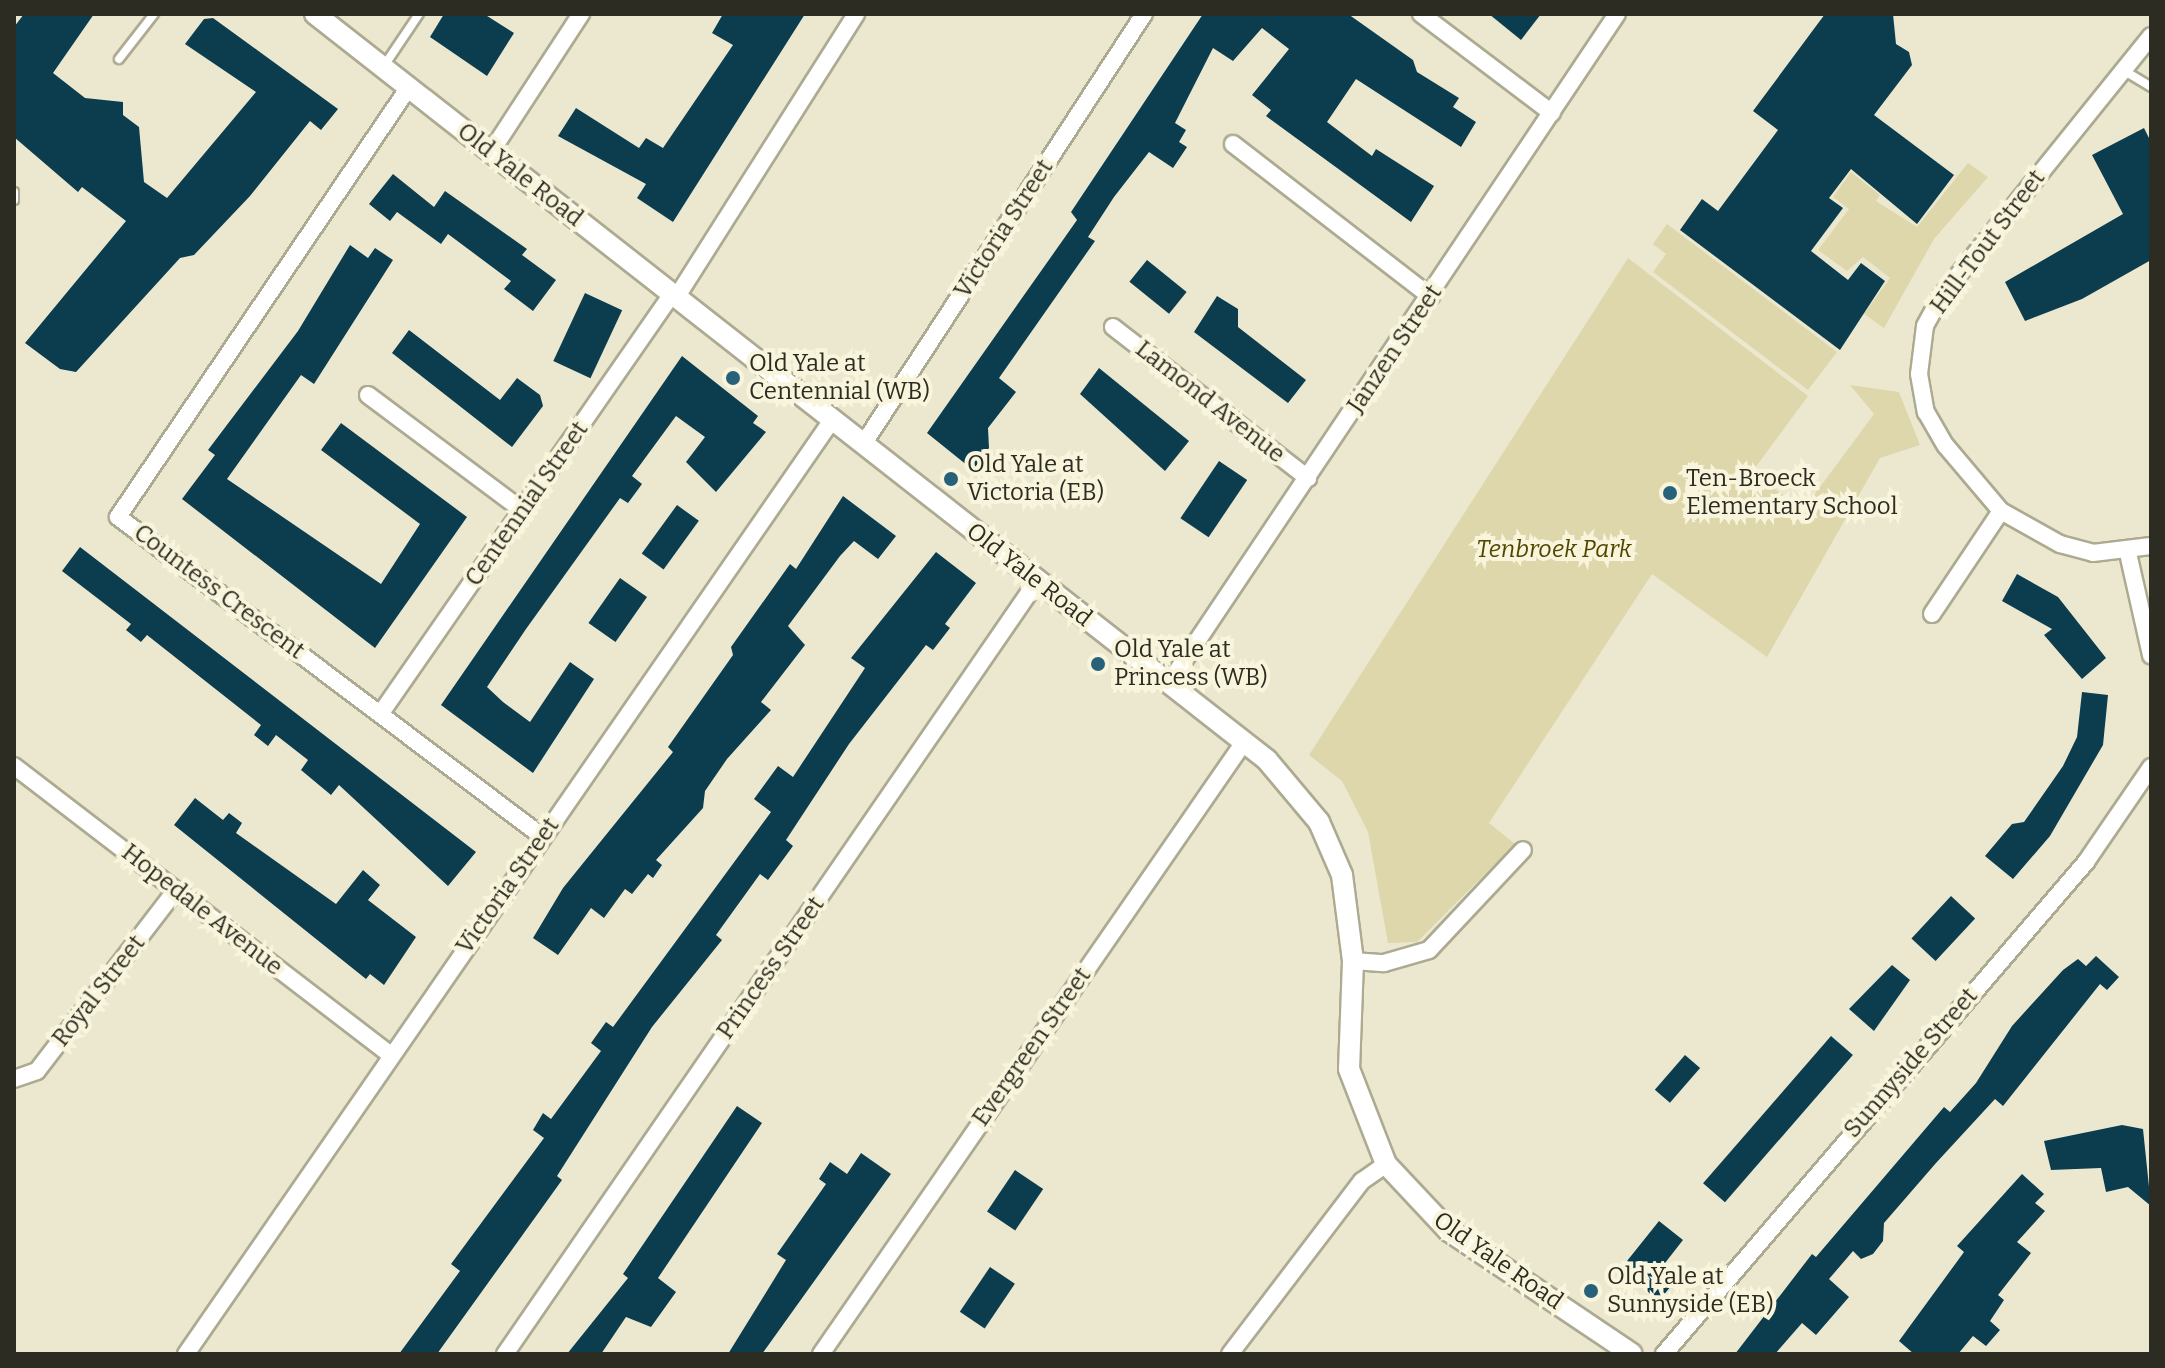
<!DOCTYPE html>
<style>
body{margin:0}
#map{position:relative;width:2165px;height:1368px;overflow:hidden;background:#ece8cf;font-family:Bitter,serif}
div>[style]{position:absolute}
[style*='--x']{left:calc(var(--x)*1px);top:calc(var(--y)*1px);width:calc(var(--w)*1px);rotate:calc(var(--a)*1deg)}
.green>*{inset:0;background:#ded7ab}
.building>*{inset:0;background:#0c3d4f;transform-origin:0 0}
.roads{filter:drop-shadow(2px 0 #adaa92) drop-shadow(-2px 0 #adaa92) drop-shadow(0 2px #adaa92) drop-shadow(0 -2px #adaa92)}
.service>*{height:8px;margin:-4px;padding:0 4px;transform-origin:4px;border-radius:4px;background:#fff}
.minor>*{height:16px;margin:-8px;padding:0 8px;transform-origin:8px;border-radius:8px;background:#fff}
.tertiary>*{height:20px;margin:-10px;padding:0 10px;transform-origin:10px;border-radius:10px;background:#fff}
.dots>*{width:22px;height:22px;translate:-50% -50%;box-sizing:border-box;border:4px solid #f9f5dd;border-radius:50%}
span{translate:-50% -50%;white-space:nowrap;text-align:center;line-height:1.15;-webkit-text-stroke:8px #f9f5dd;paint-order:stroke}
.street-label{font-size:24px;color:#2d2c22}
.poi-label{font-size:24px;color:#2d2c22}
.left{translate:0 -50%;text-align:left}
.park-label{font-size:24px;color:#514600;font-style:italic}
.frame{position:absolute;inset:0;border:16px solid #2d2c22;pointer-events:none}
</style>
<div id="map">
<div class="green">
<div style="clip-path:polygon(1968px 163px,1988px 177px,1934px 239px,1884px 328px,1864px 314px,1890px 278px,1863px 257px,1847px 271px,1818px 250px,1849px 209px,1833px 197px,1851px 172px,1880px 195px,1876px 201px,1917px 227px)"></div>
<div style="clip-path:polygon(1667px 224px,1837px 352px,1808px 390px,1653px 272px,1666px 254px,1653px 244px)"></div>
<div style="clip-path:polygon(1628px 258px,1808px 396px,1752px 472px,1803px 510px,1874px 414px,1850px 385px,1899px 392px,1920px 445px,1880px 458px,1767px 657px,1652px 574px,1489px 823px,1515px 844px,1417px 942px,1388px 943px,1368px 832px,1342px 781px,1309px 755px)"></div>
</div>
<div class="building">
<div style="clip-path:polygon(24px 14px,94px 14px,53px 73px,85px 98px,123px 102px,123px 115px,139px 127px,144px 182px,167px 198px,256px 92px,185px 44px,204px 19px,213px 18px,338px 109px,321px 130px,310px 121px,250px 196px,194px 255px,180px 258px,76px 372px,60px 369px,25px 343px,126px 221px,82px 187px,78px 192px,14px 137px,14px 27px)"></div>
<div style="clip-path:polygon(444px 14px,484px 14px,514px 33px,487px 76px,430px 37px)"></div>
<div style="clip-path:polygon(723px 14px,805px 14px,673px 222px,637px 198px,646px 184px,558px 136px,576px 108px,639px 148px,646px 138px,663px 148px,733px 45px,712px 33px)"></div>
<div style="clip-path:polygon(1203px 14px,1348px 14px,1413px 60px,1417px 72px,1459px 98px,1453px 107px,1476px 122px,1461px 147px,1356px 79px,1327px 122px,1372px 156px,1376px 149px,1434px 186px,1411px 222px,1266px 116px,1271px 110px,1252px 95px,1289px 49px,1262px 28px,1233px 61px,1213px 48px,1175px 123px,1186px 130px,1179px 142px,1187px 147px,1173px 168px,1149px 152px,1114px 197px,1088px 237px,1095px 241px,999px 378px,1016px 392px,988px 428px,989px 448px,973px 470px,927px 433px,1077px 220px,1071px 212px)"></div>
<div style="clip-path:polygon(1489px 14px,1541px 14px,1521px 40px)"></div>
<div style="clip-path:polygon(1825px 14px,1893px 14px,1896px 44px,1909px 52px,1912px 65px,1874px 115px,1954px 175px,1917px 224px,1851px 169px,1829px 198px,1843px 208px,1811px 251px,1848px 280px,1861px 263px,1885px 281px,1840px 350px,1680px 230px,1702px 199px,1718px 211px,1778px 130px,1753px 111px)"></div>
<div style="clip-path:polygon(2144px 128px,2151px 142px,2151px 260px,2082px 299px,2025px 321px,2005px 282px,2123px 214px,2092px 155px)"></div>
<div style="clip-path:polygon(393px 174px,434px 207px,445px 191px,527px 249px,522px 255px,556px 280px,533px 311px,504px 289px,511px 281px,448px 234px,441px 244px,397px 212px,390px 221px,369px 204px)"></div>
<div style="clip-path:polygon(350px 245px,368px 258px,375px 248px,393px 260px,314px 384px,301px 375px,227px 479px,381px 584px,420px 524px,321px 450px,341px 423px,467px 517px,375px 648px,182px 499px,215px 455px,208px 450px,298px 331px)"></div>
<div style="left:1147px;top:260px;width:51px;height:28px;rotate:39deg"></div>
<div style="left:585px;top:293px;width:41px;height:75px;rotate:25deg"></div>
<div style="clip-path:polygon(1217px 296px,1238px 309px,1238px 327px,1306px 380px,1288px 403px,1194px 332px)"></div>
<div style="clip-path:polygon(409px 330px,500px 400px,517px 378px,540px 395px,543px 406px,512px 447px,392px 353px)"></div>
<div style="clip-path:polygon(682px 356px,758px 416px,753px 423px,766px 432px,716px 492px,686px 462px,705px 437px,676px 416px,632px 476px,642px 484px,628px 503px,620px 498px,526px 629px,487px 687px,503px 702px,530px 722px,570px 662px,594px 679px,533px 773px,441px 705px)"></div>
<div style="clip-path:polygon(1099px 368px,1189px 441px,1165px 471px,1080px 394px)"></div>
<div style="left:1219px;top:461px;width:34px;height:69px;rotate:34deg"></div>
<div style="clip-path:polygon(843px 496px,896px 536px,878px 559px,854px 541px,840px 556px,788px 626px,805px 645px,761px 702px,771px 710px,727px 759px,705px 791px,703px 808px,656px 860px,662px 865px,653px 878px,648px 874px,632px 894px,625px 889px,604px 918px,591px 908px,558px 955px,533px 938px,563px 888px,673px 752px,668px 747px,733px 655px,731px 647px,790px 564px,796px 569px)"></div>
<div style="left:677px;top:505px;width:27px;height:60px;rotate:36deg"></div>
<div style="clip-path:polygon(80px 547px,476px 852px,448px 886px,339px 785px,331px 795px,301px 770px,308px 760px,276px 735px,268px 746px,254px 735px,261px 725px,147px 635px,141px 642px,126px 630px,131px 624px,62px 571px)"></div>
<div style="clip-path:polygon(936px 552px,976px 583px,945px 624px,950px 628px,933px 650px,926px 645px,849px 744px,786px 840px,793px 846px,768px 880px,760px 874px,716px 935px,722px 940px,652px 1027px,557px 1176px,562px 1180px,437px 1354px,399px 1354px,460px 1271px,451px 1264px,544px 1138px,533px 1130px,543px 1113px,551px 1119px,601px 1051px,591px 1043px,606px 1022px,613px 1027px,771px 812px,754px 799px,778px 766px,793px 777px,865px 668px,851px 658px)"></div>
<div style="clip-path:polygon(2017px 574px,2058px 597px,2106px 658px,2082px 679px,2044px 635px,2052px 629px,2002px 601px)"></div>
<div style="left:620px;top:578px;width:33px;height:55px;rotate:35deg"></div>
<div style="clip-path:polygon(2082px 692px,2108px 695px,2103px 745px,2050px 836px,2013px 879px,1985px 856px,2012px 824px,2024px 822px,2063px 766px,2077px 737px)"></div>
<div style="clip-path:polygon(195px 798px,223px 820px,229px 813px,242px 823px,236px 833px,336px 904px,363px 870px,380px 885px,368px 900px,416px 937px,384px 985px,370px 974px,366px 979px,174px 825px)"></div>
<div style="left:1951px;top:896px;width:33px;height:58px;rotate:43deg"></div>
<div style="clip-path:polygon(2096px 956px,2119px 977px,2107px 990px,2100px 984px,2003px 1106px,1995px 1099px,1936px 1163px,1884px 1223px,1883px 1241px,1873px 1254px,1861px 1259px,1853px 1251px,1829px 1279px,1849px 1297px,1816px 1335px,1802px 1323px,1775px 1354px,1735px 1354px,1812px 1254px,1816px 1257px,1944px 1107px,1950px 1112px,1976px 1083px,2012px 1026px,2063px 970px,2078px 959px,2086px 966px)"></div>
<div style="clip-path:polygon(1892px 965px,1910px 980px,1874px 1031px,1849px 1009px)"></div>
<div style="left:1831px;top:1036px;width:29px;height:195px;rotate:41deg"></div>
<div style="left:1685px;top:1055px;width:20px;height:46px;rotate:41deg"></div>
<div style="clip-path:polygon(737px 1106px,762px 1123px,658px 1278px,676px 1292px,651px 1327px,626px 1317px,601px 1354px,567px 1354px,628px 1278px,623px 1274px)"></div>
<div style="clip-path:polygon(2122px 1125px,2143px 1129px,2151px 1206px,2128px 1187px,2106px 1192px,2101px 1168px,2051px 1170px,2044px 1141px)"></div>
<div style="clip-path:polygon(861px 1153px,891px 1174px,762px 1354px,728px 1354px,786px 1260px,777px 1254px,826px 1184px,819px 1179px,830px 1162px,847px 1174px)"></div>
<div style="left:1015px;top:1170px;width:34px;height:50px;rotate:34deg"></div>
<div style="clip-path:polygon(2022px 1174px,2044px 1194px,2035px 1203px,2045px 1211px,2017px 1242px,2031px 1253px,1998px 1295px,2004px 1300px,1990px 1321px,2000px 1330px,1986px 1346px,1973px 1336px,1958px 1354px,1914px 1354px,1899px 1341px,1964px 1252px,1957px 1246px)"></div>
<div style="clip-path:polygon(1659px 1221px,1683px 1240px,1665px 1263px,1680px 1275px,1658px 1302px,1623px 1266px)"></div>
<div style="left:990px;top:1267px;width:30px;height:54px;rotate:34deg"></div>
</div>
<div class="roads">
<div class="service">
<div style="--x:119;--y:59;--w:57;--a:-52.1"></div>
<div style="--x:384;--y:66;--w:63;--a:-56.1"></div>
<div style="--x:2123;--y:70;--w:33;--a:31"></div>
<div style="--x:14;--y:192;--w:8;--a:90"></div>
</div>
<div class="minor">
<div style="--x:1421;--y:14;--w:164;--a:37.1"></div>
<div style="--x:2151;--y:36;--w:333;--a:128.9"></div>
<div style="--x:1942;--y:295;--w:35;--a:119"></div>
<div style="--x:1925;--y:326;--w:48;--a:97.1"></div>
<div style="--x:1919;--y:374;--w:39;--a:80"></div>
<div style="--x:1926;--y:412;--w:39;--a:60"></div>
<div style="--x:1946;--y:446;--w:85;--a:49.8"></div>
<div style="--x:2001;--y:511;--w:68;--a:29.2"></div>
<div style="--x:2060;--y:544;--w:34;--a:15"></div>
<div style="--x:2093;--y:553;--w:58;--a:-6.9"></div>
<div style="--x:409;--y:87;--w:519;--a:124.09"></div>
<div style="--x:118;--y:517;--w:532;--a:36.98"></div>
<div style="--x:1233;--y:144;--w:250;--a:37.7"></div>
<div style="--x:491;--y:152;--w:165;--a:-56.9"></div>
<div style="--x:676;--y:298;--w:336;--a:-57.6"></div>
<div style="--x:1113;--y:327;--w:247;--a:37.8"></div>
<div style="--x:368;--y:395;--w:194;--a:36.8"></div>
<div style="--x:864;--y:443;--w:512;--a:-56.87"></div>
<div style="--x:2128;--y:553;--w:105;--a:77.3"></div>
<div style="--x:1932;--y:614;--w:124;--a:-56.2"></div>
<div style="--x:1169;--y:683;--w:805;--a:-56.19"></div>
<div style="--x:381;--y:713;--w:510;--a:-55.22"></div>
<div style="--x:14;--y:766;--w:475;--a:37.5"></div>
<div style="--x:1353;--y:961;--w:31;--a:4"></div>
<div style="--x:1384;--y:963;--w:47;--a:-16.1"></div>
<div style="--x:1429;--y:950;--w:137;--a:-46.8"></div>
<div style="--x:14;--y:1079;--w:24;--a:-19"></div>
<div style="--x:37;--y:1071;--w:228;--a:-52.5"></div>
<div style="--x:186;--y:1354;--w:1136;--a:-55.33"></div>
<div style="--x:505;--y:1354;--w:938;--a:-55.46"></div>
<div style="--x:821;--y:1354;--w:744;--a:-55.35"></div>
<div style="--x:1230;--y:1354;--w:218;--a:-52.7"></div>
<div style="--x:1362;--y:1181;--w:29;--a:-35"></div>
<div style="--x:1664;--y:1354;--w:648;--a:-49.38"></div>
<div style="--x:2086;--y:862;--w:115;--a:-55.6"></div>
</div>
<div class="tertiary">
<div style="--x:315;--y:14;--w:1209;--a:38.08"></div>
<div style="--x:1267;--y:760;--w:81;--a:50"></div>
<div style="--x:1319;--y:822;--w:58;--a:66.5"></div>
<div style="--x:1342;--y:875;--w:87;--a:82.7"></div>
<div style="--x:1353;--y:961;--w:108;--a:92.1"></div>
<div style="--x:1349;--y:1069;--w:102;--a:68.7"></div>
<div style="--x:1386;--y:1164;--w:92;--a:46.8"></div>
<div style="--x:1449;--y:1231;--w:220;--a:33.9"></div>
</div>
</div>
<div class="dots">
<div style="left:733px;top:378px;background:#27627a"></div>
<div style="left:951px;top:479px;background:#27627a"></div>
<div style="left:1670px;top:493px;background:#27627a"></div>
<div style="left:1098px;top:664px;background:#27627a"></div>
<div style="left:1591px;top:1291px;background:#27627a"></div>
</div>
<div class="street-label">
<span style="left:520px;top:175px;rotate:38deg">Old Yale Road</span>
<span style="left:1004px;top:229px;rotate:-57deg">Victoria Street</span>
<span style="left:1988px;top:242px;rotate:-53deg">Hill-Tout Street</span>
<span style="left:1395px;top:349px;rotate:-56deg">Janzen Street</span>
<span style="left:1210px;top:402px;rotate:38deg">Lamond Avenue</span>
<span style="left:527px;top:504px;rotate:-55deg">Centennial Street</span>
<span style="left:1029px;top:575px;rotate:38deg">Old Yale Road</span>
<span style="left:219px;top:592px;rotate:37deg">Countess Crescent</span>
<span style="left:508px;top:886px;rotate:-55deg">Victoria Street</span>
<span style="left:202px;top:910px;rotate:38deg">Hopedale Avenue</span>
<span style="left:771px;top:968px;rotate:-55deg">Princess Street</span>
<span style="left:99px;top:991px;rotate:-52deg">Royal Street</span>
<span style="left:1032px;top:1047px;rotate:-55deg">Evergreen Street</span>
<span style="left:1911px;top:1063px;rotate:-49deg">Sunnyside Street</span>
<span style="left:1498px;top:1261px;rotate:35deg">Old Yale Road</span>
</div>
<div class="poi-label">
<span class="left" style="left:749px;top:378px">Old Yale at<br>Centennial (WB)</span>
<span class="left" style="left:967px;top:479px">Old Yale at<br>Victoria (EB)</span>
<span class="left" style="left:1686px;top:493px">Ten-Broeck<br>Elementary School</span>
<span class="left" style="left:1114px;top:664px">Old Yale at<br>Princess (WB)</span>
<span class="left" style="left:1607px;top:1291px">Old Yale at<br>Sunnyside (EB)</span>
</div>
<div class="park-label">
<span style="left:1554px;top:550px">Tenbroek Park</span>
</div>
<div class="frame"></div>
</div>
